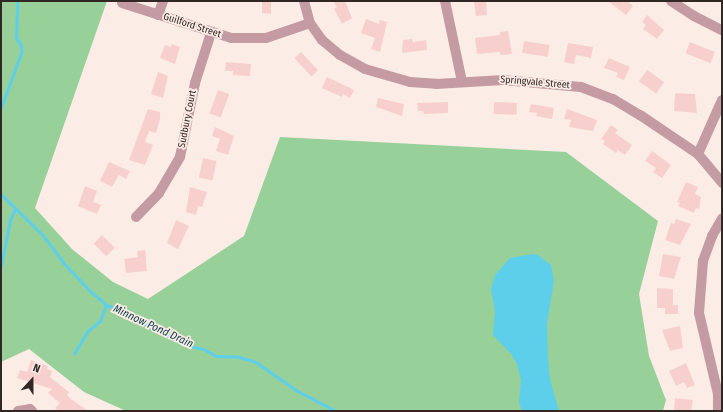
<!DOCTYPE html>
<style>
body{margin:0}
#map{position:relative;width:723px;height:412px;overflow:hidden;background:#fcece6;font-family:"Fira Sans Condensed",sans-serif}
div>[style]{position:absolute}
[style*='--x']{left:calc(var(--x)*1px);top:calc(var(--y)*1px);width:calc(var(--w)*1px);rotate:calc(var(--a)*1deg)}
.green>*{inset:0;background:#98d099}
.water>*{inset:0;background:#5dcfea}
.stream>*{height:2.5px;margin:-1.25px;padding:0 1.25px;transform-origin:1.25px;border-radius:1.25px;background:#5dcfea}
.building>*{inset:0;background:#f7d0cd;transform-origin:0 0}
.minor>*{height:10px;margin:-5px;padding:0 5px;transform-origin:5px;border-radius:5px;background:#c49ba2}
span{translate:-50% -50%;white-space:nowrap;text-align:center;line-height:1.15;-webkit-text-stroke:3.5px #fcece6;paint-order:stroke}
.street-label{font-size:10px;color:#312724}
.water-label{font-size:11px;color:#033b46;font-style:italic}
.frame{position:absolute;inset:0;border:2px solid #312724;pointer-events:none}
.north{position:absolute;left:12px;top:360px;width:40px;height:40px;-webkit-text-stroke:3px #fcece6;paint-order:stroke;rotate:21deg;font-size:11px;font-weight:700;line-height:16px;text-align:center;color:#312724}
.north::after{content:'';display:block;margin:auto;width:14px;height:18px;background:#312724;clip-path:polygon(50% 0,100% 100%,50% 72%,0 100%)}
</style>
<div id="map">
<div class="green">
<div style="clip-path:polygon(1px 1px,107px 1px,35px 208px,72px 249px,113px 282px,148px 299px,244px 236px,280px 137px,566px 152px,658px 221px,639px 294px,649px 356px,666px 400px,663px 411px,126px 411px,84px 392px,29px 349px,1px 362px)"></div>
</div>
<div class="water">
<div style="clip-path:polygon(533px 254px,538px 255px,551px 265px,554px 281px,547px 323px,548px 360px,550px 379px,559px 411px,522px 411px,519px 402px,521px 380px,517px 364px,512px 355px,493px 335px,495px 311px,491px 289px,495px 275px,510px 258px)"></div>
</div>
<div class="stream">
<div style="--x:1;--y:108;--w:59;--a:-70"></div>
<div style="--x:21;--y:53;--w:7;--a:-90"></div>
<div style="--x:21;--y:46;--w:9;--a:-122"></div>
<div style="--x:16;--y:38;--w:37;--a:-88"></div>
<div style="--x:1;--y:194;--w:59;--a:44.3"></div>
<div style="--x:43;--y:235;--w:35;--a:53"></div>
<div style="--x:64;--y:263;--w:37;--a:47"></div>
<div style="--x:89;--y:290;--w:23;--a:40"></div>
<div style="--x:107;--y:305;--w:21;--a:19"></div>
<div style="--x:127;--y:312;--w:22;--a:34"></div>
<div style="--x:145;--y:324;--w:46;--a:27.1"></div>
<div style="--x:186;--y:345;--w:18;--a:13"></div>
<div style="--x:204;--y:349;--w:14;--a:30"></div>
<div style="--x:216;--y:356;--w:23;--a:2"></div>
<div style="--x:239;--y:357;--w:18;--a:16"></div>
<div style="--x:256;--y:362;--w:49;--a:35"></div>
<div style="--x:296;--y:390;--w:45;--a:27.7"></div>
<div style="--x:1;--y:266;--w:47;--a:-78.9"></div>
<div style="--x:10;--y:220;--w:12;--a:-66"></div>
<div style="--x:74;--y:354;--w:27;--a:-59"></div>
<div style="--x:88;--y:331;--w:16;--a:-40"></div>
<div style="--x:100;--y:321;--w:17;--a:-69"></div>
</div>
<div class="building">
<div style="clip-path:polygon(262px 1px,271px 2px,271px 14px,262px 13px)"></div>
<div style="clip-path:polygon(333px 1px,345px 1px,352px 18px,342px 24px,334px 9px,337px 7px)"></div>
<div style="clip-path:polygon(474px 1px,486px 1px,487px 15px,476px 16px)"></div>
<div style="clip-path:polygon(608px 1px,627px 1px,633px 6px,626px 15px)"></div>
<div style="clip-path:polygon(647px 15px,664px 30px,657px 39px,643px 29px,646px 25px,642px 22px)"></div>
<div style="clip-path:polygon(366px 19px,379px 24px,380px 20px,387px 22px,380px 52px,371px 49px,375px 38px,361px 33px)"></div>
<div style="clip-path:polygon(508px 31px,512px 54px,500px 55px,500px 52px,477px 54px,475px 38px,500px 35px,500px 32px)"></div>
<div style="clip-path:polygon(412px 39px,413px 42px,426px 40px,427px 50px,402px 53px,403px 40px)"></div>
<div style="left:524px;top:41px;width:26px;height:12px;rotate:9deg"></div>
<div style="left:690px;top:42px;width:27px;height:12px;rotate:22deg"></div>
<div style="clip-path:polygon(568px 43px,593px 47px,591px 58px,576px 55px,574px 64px,564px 62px)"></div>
<div style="clip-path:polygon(172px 44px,180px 47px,175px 64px,160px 58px,165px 45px,171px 47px)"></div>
<div style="left:301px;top:52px;width:25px;height:9px;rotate:47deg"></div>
<div style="clip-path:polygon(609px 58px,630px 67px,624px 80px,616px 77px,618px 73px,604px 68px)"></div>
<div style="clip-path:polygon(226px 62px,251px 64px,250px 76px,233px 75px,233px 71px,225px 71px)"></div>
<div style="left:647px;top:70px;width:21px;height:14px;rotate:35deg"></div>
<div style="clip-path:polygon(158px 72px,168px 76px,163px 98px,151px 94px)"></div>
<div style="clip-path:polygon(327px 77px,354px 90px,350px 98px,343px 94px,342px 97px,322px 88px)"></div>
<div style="left:218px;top:90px;width:12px;height:25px;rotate:20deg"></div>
<div style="clip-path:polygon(675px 93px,695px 94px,697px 113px,674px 111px)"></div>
<div style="clip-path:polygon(378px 98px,404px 104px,402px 116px,376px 107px)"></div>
<div style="clip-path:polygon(448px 102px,448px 113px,424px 114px,423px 111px,418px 111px,417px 103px)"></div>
<div style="left:494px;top:102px;width:23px;height:12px;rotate:2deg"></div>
<div style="clip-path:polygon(531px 104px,554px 108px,552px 119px,536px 116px,537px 113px,529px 112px)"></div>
<div style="clip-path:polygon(148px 109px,160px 112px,160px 119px,156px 133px,149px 131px,145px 142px,153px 145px,145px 165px,129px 160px)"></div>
<div style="clip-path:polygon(567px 109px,597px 120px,593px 131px,569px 127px,571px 120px,564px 119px)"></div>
<div style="clip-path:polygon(611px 125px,618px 130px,615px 133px,632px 145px,625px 155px,618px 150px,616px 153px,603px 144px,605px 141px,601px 139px)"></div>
<div style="clip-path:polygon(215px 127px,234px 136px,228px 155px,216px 151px,220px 139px,212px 136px)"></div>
<div style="clip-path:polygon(652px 151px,671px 165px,662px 178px,653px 172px,656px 168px,645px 161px)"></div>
<div style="left:203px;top:158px;width:14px;height:20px;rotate:12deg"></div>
<div style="clip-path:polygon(109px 162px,130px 171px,126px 179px,119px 175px,112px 187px,100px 181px)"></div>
<div style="clip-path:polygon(686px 182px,698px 187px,695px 194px,701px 197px,699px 209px,696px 208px,694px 213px,678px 206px,680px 203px,677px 202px)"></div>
<div style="clip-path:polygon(85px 186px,97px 191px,93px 202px,101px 205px,97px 214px,78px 206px)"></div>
<div style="clip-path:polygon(190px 187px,207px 192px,202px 207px,198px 206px,196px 215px,186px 212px)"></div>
<div style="clip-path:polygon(676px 219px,691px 224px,680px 245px,665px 240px,671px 223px,674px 224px)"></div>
<div style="clip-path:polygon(176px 220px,189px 226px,178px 249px,167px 243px)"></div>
<div style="left:102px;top:235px;width:18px;height:12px;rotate:45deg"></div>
<div style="clip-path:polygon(145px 250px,147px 271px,126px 273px,124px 259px,138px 257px,137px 251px)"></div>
<div style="clip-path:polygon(663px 254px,681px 257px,674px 279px,659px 276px)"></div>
<div style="clip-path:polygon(657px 288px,673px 289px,673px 305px,678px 305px,678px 314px,665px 314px,665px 308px,657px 308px)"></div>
<div style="clip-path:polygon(680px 326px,683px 348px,670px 351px,662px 330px)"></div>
<div style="clip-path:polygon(31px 360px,48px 366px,47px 369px,52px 371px,50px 377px,69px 392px,67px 395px,71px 399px,88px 411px,58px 411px,55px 408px,60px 403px,48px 393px,52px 389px,17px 378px,20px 370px,27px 372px)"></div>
<div style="clip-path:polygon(686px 363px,695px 385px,687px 388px,684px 382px,676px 386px,669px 371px)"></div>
<div style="clip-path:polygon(675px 398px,693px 400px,691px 411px,674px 411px)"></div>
</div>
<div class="minor">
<div style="--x:304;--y:1;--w:23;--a:75"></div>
<div style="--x:310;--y:23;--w:21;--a:55"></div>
<div style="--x:322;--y:40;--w:23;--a:40"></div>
<div style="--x:340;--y:55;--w:29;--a:29"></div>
<div style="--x:365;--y:69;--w:47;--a:16.1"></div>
<div style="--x:410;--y:82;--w:26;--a:4"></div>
<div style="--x:436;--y:84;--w:67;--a:-3.4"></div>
<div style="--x:503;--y:80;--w:78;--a:5.1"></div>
<div style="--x:581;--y:87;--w:34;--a:21"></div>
<div style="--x:613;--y:99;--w:31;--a:31"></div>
<div style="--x:640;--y:115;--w:70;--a:33.9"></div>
<div style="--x:698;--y:154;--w:38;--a:50"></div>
<div style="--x:445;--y:1;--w:83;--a:78.1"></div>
<div style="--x:671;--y:1;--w:27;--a:33"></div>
<div style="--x:694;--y:16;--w:31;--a:27"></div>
<div style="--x:122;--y:3;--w:114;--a:17.8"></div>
<div style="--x:231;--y:38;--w:35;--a:0"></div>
<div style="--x:266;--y:38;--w:46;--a:-18.8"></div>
<div style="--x:158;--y:15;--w:15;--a:-70"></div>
<div style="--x:698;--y:154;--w:59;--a:-66"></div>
<div style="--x:136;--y:217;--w:33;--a:-46"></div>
<div style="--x:159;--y:193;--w:42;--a:-59.7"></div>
<div style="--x:180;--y:157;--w:76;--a:-78.5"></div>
<div style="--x:195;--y:83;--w:52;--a:-72.3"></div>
<div style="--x:18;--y:411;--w:12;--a:-9"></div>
<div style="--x:30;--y:409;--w:3;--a:45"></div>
<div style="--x:718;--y:411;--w:17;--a:-90"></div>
<div style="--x:718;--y:394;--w:83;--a:-103.2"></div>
<div style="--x:699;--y:313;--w:52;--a:-85.6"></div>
<div style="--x:703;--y:261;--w:27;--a:-70"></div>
<div style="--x:712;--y:236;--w:20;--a:-60"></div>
</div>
<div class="street-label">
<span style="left:192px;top:26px;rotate:18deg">Guilford Street</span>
<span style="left:535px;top:83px;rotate:5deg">Springvale Street</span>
<span style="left:188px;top:119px;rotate:-79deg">Sudbury Court</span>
</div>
<div class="water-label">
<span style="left:153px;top:327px;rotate:25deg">Minnow Pond Drain</span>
</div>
<div class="frame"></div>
<div class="north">N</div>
</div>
